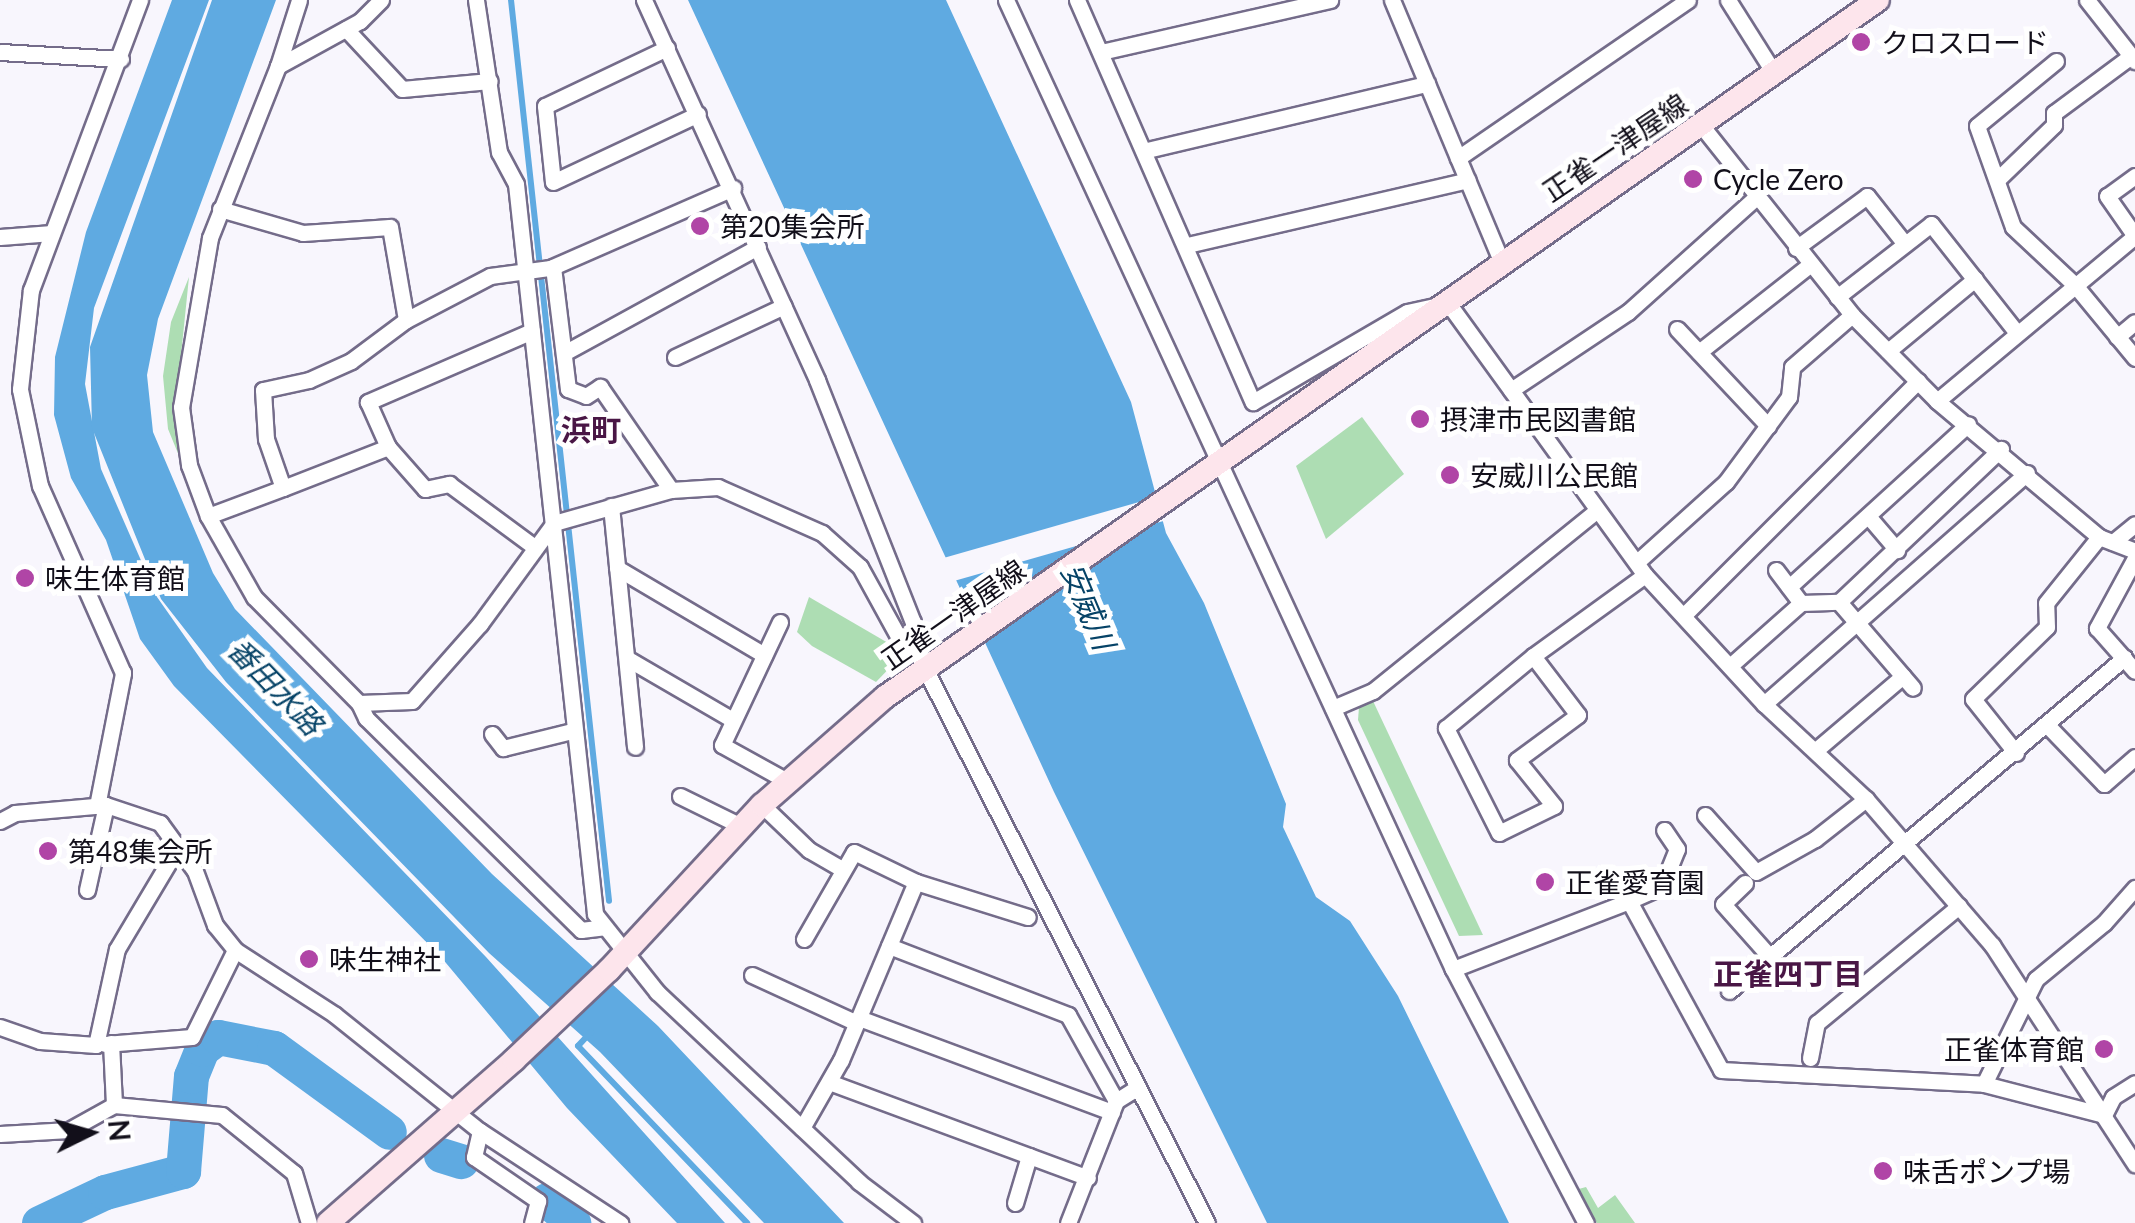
<!DOCTYPE html>
<meta charset="utf-8">
<style>
body{margin:0}
#map{position:relative;width:2135px;height:1223px;overflow:hidden;background:#f8f6fd;font-family:Lato,"Noto Sans JP",sans-serif}
div>[style]{position:absolute}
[style*='--x']{left:calc(var(--x)*1px);top:calc(var(--y)*1px);width:calc(var(--w)*1px);rotate:calc(var(--a)*1deg)}
.green>*{inset:0;background:#adddb3}
.water>*{inset:0;background:#5faae1}
.pier>*{inset:0;background:#f8f6fd;transform-origin:0 0}
.stream>*{height:6px;margin:-3px;padding:0 3px;transform-origin:3px;border-radius:3px;background:#5faae1}
.river>*{height:35px;margin:-17.5px;padding:0 17.5px;transform-origin:17.5px;border-radius:17.5px;background:#5faae1}
.roads{filter:drop-shadow(2px 0 #746c8a) drop-shadow(-2px 0 #746c8a) drop-shadow(0 2px #746c8a) drop-shadow(0 -2px #746c8a)}
.minor>*{height:15px;margin:-7.5px;padding:0 7.5px;transform-origin:7.5px;border-radius:7.5px;background:#fff}
.secondary>*{height:22px;margin:-11px;padding:0 11px;transform-origin:11px;border-radius:11px;background:#fde5ec}
.dots>*{width:28px;height:28px;translate:-50% -50%;box-sizing:border-box;border:5px solid #fff;border-radius:50%}
span{translate:-50% -50%;white-space:nowrap;text-align:center;line-height:1.15;-webkit-text-stroke:10px #fff;paint-order:stroke}
.poi-label{font-size:28px;color:#120f1a}
.left{translate:0 -50%;text-align:left}
.right{translate:-100% -50%;text-align:right}
.street-label{font-size:28px;color:#120f1a}
.neighbourhood-label{font-size:30px;color:#491645;font-weight:700}
.water-label{font-size:30px;color:#064367;font-style:italic}
.north{position:absolute;left:40px;top:1083px;width:100px;height:100px;-webkit-text-stroke:8px #fff;paint-order:stroke;rotate:85deg;font-size:28px;font-weight:700;line-height:40px;text-align:center;color:#120f1a}
.north::after{content:'';display:block;margin:auto;width:35px;height:45px;background:#120f1a;clip-path:polygon(50% 0,100% 100%,50% 72%,0 100%)}
</style>
<div id="map">
<div class="green">
<div style="clip-path:polygon(189px 277px,176px 404px,184px 468px,168px 429px,163px 376px,171px 322px)"></div>
<div style="clip-path:polygon(1362px 417px,1404px 474px,1326px 539px,1296px 466px)"></div>
<div style="clip-path:polygon(809px 597px,895px 647px,903px 654px,876px 682px,812px 646px,797px 632px)"></div>
<div style="clip-path:polygon(1373px 701px,1483px 935px,1459px 936px,1358px 720px,1359px 707px)"></div>
<div style="clip-path:polygon(1586px 1187px,1598px 1208px,1615px 1195px,1635px 1223px,1597px 1223px,1575px 1190px)"></div>
</div>
<div class="water">
<div style="clip-path:polygon(172px 0,209px 0,94px 308px,85px 384px,101px 469px,157px 597px,207px 668px,486px 957px,725px 1223px,677px 1223px,567px 1108px,441px 957px,174px 686px,140px 639px,106px 540px,71px 478px,54px 415px,55px 357px,86px 232px)"></div>
<div style="clip-path:polygon(212px 0,276px 0,158px 319px,147px 375px,153px 432px,213px 573px,235px 609px,492px 874px,658px 1026px,844px 1223px,764px 1223px,600px 1052px,489px 953px,316px 775px,226px 682px,161px 599px,92px 428px,90px 347px)"></div>
<div style="clip-path:polygon(688px 0,946px 0,1131px 402px,1166px 533px,1204px 603px,1286px 804px,1283px 827px,1316px 897px,1350px 921px,1398px 996px,1509px 1223px,1267px 1223px,1054px 792px)"></div>
</div>
<div class="pier">
<div style="left:1160px;top:496px;width:25px;height:227px;rotate:74deg"></div>
</div>
<div class="stream">
<div style="--x:511;--y:0;--w:906;--a:83.79"></div>
<div style="--x:591;--y:1032;--w:19;--a:133"></div>
<div style="--x:578;--y:1046;--w:245;--a:46.3"></div>
</div>
<div class="river">
<div style="--x:441;--y:1155;--w:21;--a:17"></div>
<div style="--x:547;--y:1200;--w:35;--a:41"></div>
<div style="--x:39;--y:1223;--w:73;--a:-25.2"></div>
<div style="--x:105;--y:1192;--w:81;--a:-15.1"></div>
<div style="--x:183;--y:1171;--w:95;--a:-85.2"></div>
<div style="--x:191;--y:1076;--w:29;--a:-68"></div>
<div style="--x:202;--y:1049;--w:20;--a:-37"></div>
<div style="--x:218;--y:1037;--w:57;--a:11.1"></div>
<div style="--x:274;--y:1048;--w:142;--a:36.1"></div>
</div>
<div class="roads">
<div class="minor">
<div style="--x:381;--y:0;--w:30;--a:135"></div>
<div style="--x:360;--y:21;--w:94;--a:151.2"></div>
<div style="--x:278;--y:66;--w:185;--a:111.6"></div>
<div style="--x:210;--y:238;--w:171;--a:99.7"></div>
<div style="--x:181;--y:407;--w:59;--a:82.1"></div>
<div style="--x:189;--y:465;--w:54;--a:69.6"></div>
<div style="--x:208;--y:516;--w:93;--a:60.4"></div>
<div style="--x:254;--y:597;--w:149;--a:45.3"></div>
<div style="--x:359;--y:703;--w:53;--a:-2.2"></div>
<div style="--x:412;--y:701;--w:103;--a:-48.6"></div>
<div style="--x:480;--y:624;--w:125;--a:-53.8"></div>
<div style="--x:554;--y:523;--w:122;--a:-15.8"></div>
<div style="--x:671;--y:490;--w:47;--a:-3.7"></div>
<div style="--x:718;--y:487;--w:114;--a:23.9"></div>
<div style="--x:822;--y:533;--w:51;--a:41.8"></div>
<div style="--x:860;--y:567;--w:79;--a:61.2"></div>
<div style="--x:898;--y:636;--w:21;--a:37"></div>
<div style="--x:476;--y:0;--w:154;--a:81.4"></div>
<div style="--x:499;--y:152;--w:36;--a:62"></div>
<div style="--x:516;--y:184;--w:734;--a:83.82"></div>
<div style="--x:595;--y:914;--w:100;--a:51.5"></div>
<div style="--x:657;--y:992;--w:277;--a:43.2"></div>
<div style="--x:859;--y:1182;--w:68;--a:37.2"></div>
<div style="--x:644;--y:0;--w:418;--a:65.5"></div>
<div style="--x:817;--y:380;--w:260;--a:68.4"></div>
<div style="--x:913;--y:622;--w:27;--a:86"></div>
<div style="--x:915;--y:649;--w:644;--a:63.04"></div>
<div style="--x:1006;--y:0;--w:1067;--a:65.24"></div>
<div style="--x:1453;--y:969;--w:287;--a:62.4"></div>
<div style="--x:1077;--y:0;--w:439;--a:66.4"></div>
<div style="--x:1253;--y:402;--w:178;--a:-30.3"></div>
<div style="--x:1407;--y:312;--w:42;--a:-12.4"></div>
<div style="--x:1448;--y:303;--w:336;--a:54.1"></div>
<div style="--x:1645;--y:575;--w:176;--a:47.3"></div>
<div style="--x:1764;--y:704;--w:139;--a:43"></div>
<div style="--x:1866;--y:799;--w:193;--a:49.2"></div>
<div style="--x:1992;--y:945;--w:262;--a:56.9"></div>
<div style="--x:1392;--y:0;--w:283;--a:67.3"></div>
<div style="--x:1728;--y:0;--w:86;--a:57.8"></div>
<div style="--x:2087;--y:0;--w:78;--a:51.8"></div>
<div style="--x:346;--y:29;--w:82;--a:47"></div>
<div style="--x:402;--y:89;--w:88;--a:-5.2"></div>
<div style="--x:667;--y:48;--w:135;--a:154.6"></div>
<div style="--x:545;--y:106;--w:76;--a:84"></div>
<div style="--x:553;--y:182;--w:160;--a:-25.1"></div>
<div style="--x:0;--y:52;--w:121;--a:3.3"></div>
<div style="--x:1101;--y:52;--w:235;--a:-12.8"></div>
<div style="--x:2056;--y:61;--w:102;--a:140.6"></div>
<div style="--x:1977;--y:126;--w:107;--a:70.4"></div>
<div style="--x:2013;--y:227;--w:83;--a:43.1"></div>
<div style="--x:2074;--y:284;--w:96;--a:50.5"></div>
<div style="--x:278;--y:66;--w:69;--a:-72.3"></div>
<div style="--x:1701;--y:125;--w:243;--a:51.5"></div>
<div style="--x:1852;--y:315;--w:121;--a:45.3"></div>
<div style="--x:1937;--y:401;--w:212;--a:40"></div>
<div style="--x:2099;--y:537;--w:39;--a:21"></div>
<div style="--x:1147;--y:150;--w:288;--a:-13.3"></div>
<div style="--x:1458;--y:158;--w:279;--a:-34.5"></div>
<div style="--x:2135;--y:176;--w:34;--a:144"></div>
<div style="--x:2107;--y:196;--w:49;--a:55"></div>
<div style="--x:1998;--y:179;--w:78;--a:-44"></div>
<div style="--x:2054;--y:125;--w:12;--a:-90"></div>
<div style="--x:2054;--y:113;--w:96;--a:-36.5"></div>
<div style="--x:220;--y:209;--w:86;--a:16.1"></div>
<div style="--x:303;--y:233;--w:87;--a:-3.9"></div>
<div style="--x:390;--y:227;--w:94;--a:80.2"></div>
<div style="--x:0;--y:237;--w:52;--a:-4.4"></div>
<div style="--x:1187;--y:245;--w:288;--a:-13"></div>
<div style="--x:1796;--y:248;--w:88;--a:-36.2"></div>
<div style="--x:1867;--y:196;--w:61;--a:51.6"></div>
<div style="--x:553;--y:267;--w:123;--a:83"></div>
<div style="--x:568;--y:389;--w:19;--a:21"></div>
<div style="--x:586;--y:396;--w:17;--a:-33"></div>
<div style="--x:600;--y:387;--w:125;--a:55.4"></div>
<div style="--x:1837;--y:297;--w:119;--a:-37.8"></div>
<div style="--x:1931;--y:224;--w:139;--a:51.7"></div>
<div style="--x:1677;--y:329;--w:133;--a:46.8"></div>
<div style="--x:532;--y:331;--w:179;--a:156.6"></div>
<div style="--x:368;--y:402;--w:49;--a:66"></div>
<div style="--x:388;--y:447;--w:56;--a:48.6"></div>
<div style="--x:425;--y:489;--w:25;--a:-12"></div>
<div style="--x:449;--y:484;--w:104;--a:36.4"></div>
<div style="--x:2117;--y:337;--w:23;--a:-40"></div>
<div style="--x:1888;--y:351;--w:113;--a:-39.6"></div>
<div style="--x:1699;--y:352;--w:142;--a:-38.2"></div>
<div style="--x:564;--y:353;--w:221;--a:-28.7"></div>
<div style="--x:675;--y:357;--w:120;--a:-25.1"></div>
<div style="--x:1511;--y:390;--w:141;--a:-33.7"></div>
<div style="--x:1628;--y:312;--w:171;--a:-41.9"></div>
<div style="--x:1937;--y:401;--w:258;--a:-39.8"></div>
<div style="--x:283;--y:488;--w:113;--a:-21.3"></div>
<div style="--x:611;--y:506;--w:242;--a:84.3"></div>
<div style="--x:208;--y:516;--w:80;--a:-20.5"></div>
<div style="--x:283;--y:488;--w:52;--a:-109.1"></div>
<div style="--x:266;--y:439;--w:49;--a:-93.5"></div>
<div style="--x:263;--y:390;--w:47;--a:-12.3"></div>
<div style="--x:309;--y:380;--w:46;--a:-24.3"></div>
<div style="--x:351;--y:361;--w:69;--a:-36.7"></div>
<div style="--x:406;--y:320;--w:95;--a:-27.6"></div>
<div style="--x:490;--y:276;--w:61;--a:-7.6"></div>
<div style="--x:550;--y:268;--w:200;--a:-23.6"></div>
<div style="--x:1868;--y:516;--w:45;--a:49.5"></div>
<div style="--x:2113;--y:542;--w:28;--a:-39"></div>
<div style="--x:2135;--y:558;--w:80;--a:118.5"></div>
<div style="--x:2097;--y:628;--w:57;--a:48.5"></div>
<div style="--x:1637;--y:562;--w:120;--a:-42"></div>
<div style="--x:1726;--y:482;--w:106;--a:-53.5"></div>
<div style="--x:1789;--y:397;--w:30;--a:-84"></div>
<div style="--x:1792;--y:367;--w:79;--a:-40.9"></div>
<div style="--x:617;--y:568;--w:171;--a:30.6"></div>
<div style="--x:1776;--y:570;--w:41;--a:52.9"></div>
<div style="--x:1801;--y:603;--w:38;--a:-2"></div>
<div style="--x:1839;--y:602;--w:113;--a:49.3"></div>
<div style="--x:1789;--y:587;--w:242;--a:-42.3"></div>
<div style="--x:1839;--y:602;--w:223;--a:-43.4"></div>
<div style="--x:1684;--y:615;--w:331;--a:-45"></div>
<div style="--x:780;--y:622;--w:136;--a:115.2"></div>
<div style="--x:722;--y:745;--w:74;--a:29"></div>
<div style="--x:1533;--y:656;--w:74;--a:52.7"></div>
<div style="--x:1578;--y:715;--w:76;--a:143.6"></div>
<div style="--x:1517;--y:760;--w:59;--a:51.2"></div>
<div style="--x:1554;--y:806;--w:61;--a:153.9"></div>
<div style="--x:1499;--y:833;--w:118;--a:-116.8"></div>
<div style="--x:1446;--y:728;--w:113;--a:-39.6"></div>
<div style="--x:1533;--y:656;--w:138;--a:-35.9"></div>
<div style="--x:628;--y:659;--w:119;--a:30.2"></div>
<div style="--x:1731;--y:665;--w:94;--a:-41.5"></div>
<div style="--x:359;--y:703;--w:17;--a:65"></div>
<div style="--x:366;--y:718;--w:302;--a:44.6"></div>
<div style="--x:581;--y:930;--w:23;--a:-7"></div>
<div style="--x:1764;--y:704;--w:350;--a:-41.3"></div>
<div style="--x:1333;--y:708;--w:43;--a:-23"></div>
<div style="--x:1373;--y:691;--w:287;--a:-38.9"></div>
<div style="--x:2047;--y:725;--w:82;--a:46"></div>
<div style="--x:2104;--y:784;--w:41;--a:-41.1"></div>
<div style="--x:492;--y:734;--w:18;--a:52"></div>
<div style="--x:503;--y:748;--w:71;--a:-13.8"></div>
<div style="--x:1816;--y:750;--w:114;--a:-40.4"></div>
<div style="--x:2016;--y:753;--w:69;--a:-128.5"></div>
<div style="--x:1973;--y:699;--w:103;--a:-44.2"></div>
<div style="--x:2047;--y:627;--w:24;--a:-92"></div>
<div style="--x:2046;--y:603;--w:85;--a:-51.2"></div>
<div style="--x:680;--y:796;--w:68;--a:26.2"></div>
<div style="--x:762;--y:805;--w:65;--a:43.8"></div>
<div style="--x:809;--y:850;--w:39;--a:30"></div>
<div style="--x:97;--y:806;--w:136;--a:-78.9"></div>
<div style="--x:123;--y:673;--w:205;--a:-113.9"></div>
<div style="--x:40;--y:486;--w:99;--a:-101.7"></div>
<div style="--x:20;--y:389;--w:100;--a:-83.7"></div>
<div style="--x:31;--y:290;--w:310;--a:-69.4"></div>
<div style="--x:1705;--y:815;--w:76;--a:48.2"></div>
<div style="--x:1756;--y:872;--w:68;--a:-29.2"></div>
<div style="--x:1815;--y:839;--w:65;--a:-38.1"></div>
<div style="--x:0;--y:821;--w:17;--a:-28"></div>
<div style="--x:15;--y:813;--w:91;--a:-5"></div>
<div style="--x:106;--y:805;--w:57;--a:18.4"></div>
<div style="--x:160;--y:823;--w:59;--a:53.9"></div>
<div style="--x:195;--y:871;--w:58;--a:69.7"></div>
<div style="--x:215;--y:925;--w:32;--a:51"></div>
<div style="--x:235;--y:950;--w:119;--a:33"></div>
<div style="--x:335;--y:1015;--w:186;--a:38.7"></div>
<div style="--x:480;--y:1131;--w:168;--a:33.3"></div>
<div style="--x:1745;--y:883;--w:30;--a:136"></div>
<div style="--x:1723;--y:904;--w:72;--a:48.4"></div>
<div style="--x:87;--y:890;--w:87;--a:-77.4"></div>
<div style="--x:1629;--y:901;--w:36;--a:-24"></div>
<div style="--x:1662;--y:886;--w:40;--a:-68"></div>
<div style="--x:1677;--y:849;--w:23;--a:-124"></div>
<div style="--x:804;--y:939;--w:100;--a:-60.1"></div>
<div style="--x:854;--y:852;--w:69;--a:25.8"></div>
<div style="--x:916;--y:882;--w:117;--a:17.4"></div>
<div style="--x:889;--y:946;--w:192;--a:21.1"></div>
<div style="--x:1068;--y:1015;--w:98;--a:60.8"></div>
<div style="--x:1453;--y:969;--w:189;--a:-21.1"></div>
<div style="--x:1629;--y:901;--w:192;--a:61.4"></div>
<div style="--x:1721;--y:1070;--w:263;--a:3"></div>
<div style="--x:1984;--y:1084;--w:124;--a:14.5"></div>
<div style="--x:752;--y:975;--w:115;--a:24.6"></div>
<div style="--x:1729;--y:991;--w:517;--a:-40.13"></div>
<div style="--x:859;--y:1018;--w:270;--a:20.4"></div>
<div style="--x:0;--y:1027;--w:42;--a:19.3"></div>
<div style="--x:40;--y:1041;--w:56;--a:4.1"></div>
<div style="--x:96;--y:1045;--w:98;--a:-77.7"></div>
<div style="--x:117;--y:949;--w:121;--a:-59.2"></div>
<div style="--x:111;--y:1043;--w:62;--a:87.2"></div>
<div style="--x:114;--y:1105;--w:108;--a:5.3"></div>
<div style="--x:222;--y:1115;--w:92;--a:38.9"></div>
<div style="--x:294;--y:1173;--w:52;--a:73.3"></div>
<div style="--x:105;--y:1044;--w:87;--a:-4.6"></div>
<div style="--x:192;--y:1037;--w:97;--a:-63.7"></div>
<div style="--x:1810;--y:1058;--w:36;--a:-79"></div>
<div style="--x:1817;--y:1023;--w:184;--a:-39.5"></div>
<div style="--x:829;--y:1082;--w:276;--a:20.3"></div>
<div style="--x:1984;--y:1084;--w:117;--a:-63.7"></div>
<div style="--x:2036;--y:979;--w:88;--a:-39.5"></div>
<div style="--x:2104;--y:923;--w:47;--a:-48.5"></div>
<div style="--x:2104;--y:1115;--w:20;--a:-63"></div>
<div style="--x:2113;--y:1097;--w:26;--a:-32"></div>
<div style="--x:802;--y:1128;--w:78;--a:-60.2"></div>
<div style="--x:841;--y:1060;--w:193;--a:-67.2"></div>
<div style="--x:480;--y:1131;--w:27;--a:103"></div>
<div style="--x:474;--y:1157;--w:78;--a:34.5"></div>
<div style="--x:538;--y:1201;--w:23;--a:105"></div>
<div style="--x:0;--y:1134;--w:69;--a:-3.3"></div>
<div style="--x:69;--y:1130;--w:51;--a:-29.1"></div>
<div style="--x:1015;--y:1203;--w:49;--a:-73.4"></div>
<div style="--x:1068;--y:1223;--w:131;--a:-68.5"></div>
<div style="--x:1116;--y:1101;--w:26;--a:-32"></div>
</div>
<div class="secondary">
<div style="--x:328;--y:1223;--w:247;--a:-41.2"></div>
<div style="--x:514;--y:1060;--w:131;--a:-43.5"></div>
<div style="--x:609;--y:970;--w:225;--a:-47.2"></div>
<div style="--x:762;--y:805;--w:164;--a:-41.3"></div>
<div style="--x:885;--y:697;--w:1213;--a:-35.07"></div>
</div>
</div>
<div class="dots">
<div style="left:1861px;top:42px;background:#b045a6"></div>
<div style="left:1693px;top:179px;background:#b045a6"></div>
<div style="left:700px;top:226px;background:#b045a6"></div>
<div style="left:1420px;top:419px;background:#b045a6"></div>
<div style="left:1450px;top:475px;background:#b045a6"></div>
<div style="left:25px;top:578px;background:#b045a6"></div>
<div style="left:48px;top:851px;background:#b045a6"></div>
<div style="left:1545px;top:882px;background:#b045a6"></div>
<div style="left:309px;top:959px;background:#b045a6"></div>
<div style="left:2104px;top:1049px;background:#b045a6"></div>
<div style="left:1883px;top:1171px;background:#b045a6"></div>
</div>
<div class="poi-label">
<span class="left" style="left:1881px;top:42px">クロスロード</span>
<span class="left" style="left:1713px;top:179px">Cycle Zero</span>
<span class="left" style="left:720px;top:226px">第20集会所</span>
<span class="left" style="left:1440px;top:419px">摂津市民図書館</span>
<span class="left" style="left:1470px;top:475px">安威川公民館</span>
<span class="left" style="left:45px;top:578px">味生体育館</span>
<span class="left" style="left:68px;top:851px">第48集会所</span>
<span class="left" style="left:1565px;top:882px">正雀愛育園</span>
<span class="left" style="left:329px;top:959px">味生神社</span>
<span class="right" style="left:2084px;top:1049px">正雀体育館</span>
<span class="left" style="left:1903px;top:1171px">味舌ポンプ場</span>
</div>
<div class="street-label">
<span style="left:1615px;top:147px;rotate:-34deg">正雀一津屋線</span>
<span style="left:953px;top:614px;rotate:-35deg">正雀一津屋線</span>
</div>
<div class="neighbourhood-label">
<span style="left:591px;top:429px">浜町</span>
<span style="left:1788px;top:973px">正雀四丁目</span>
</div>
<div class="water-label">
<span style="left:1089px;top:606px;rotate:67deg">安威川</span>
<span style="left:276px;top:686px;rotate:46deg">番田水路</span>
</div>
<div class="north">N</div>
</div>
